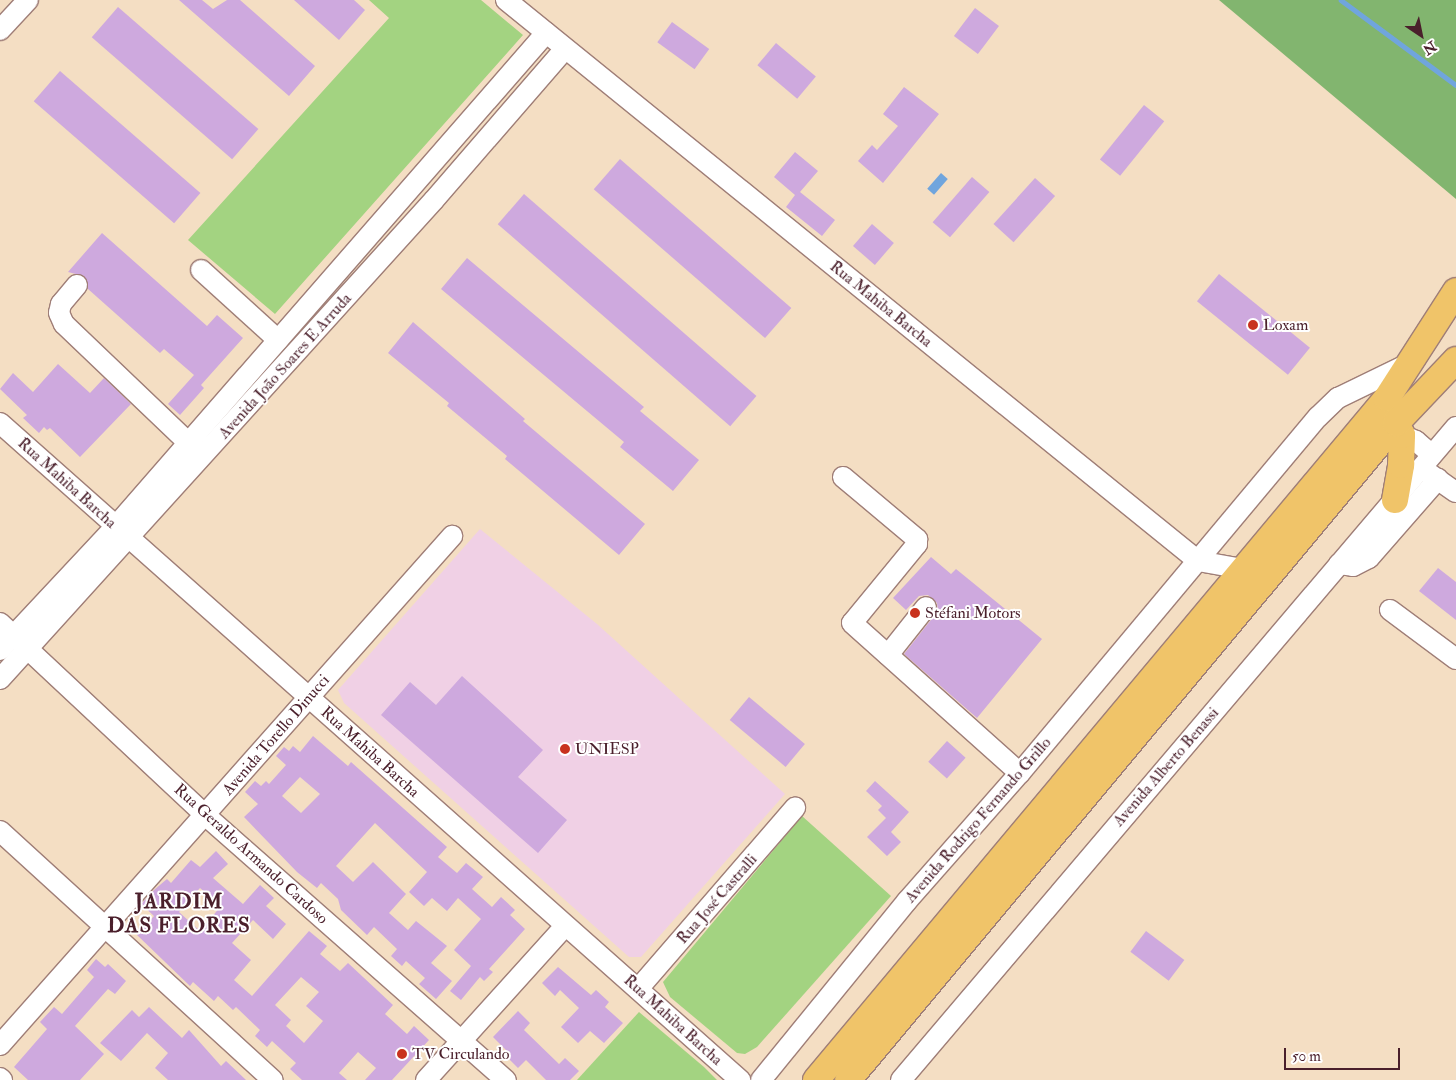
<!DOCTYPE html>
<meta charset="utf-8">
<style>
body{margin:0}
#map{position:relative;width:1456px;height:1080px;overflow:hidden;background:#f4dec3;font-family:"IM FELL Double Pica",serif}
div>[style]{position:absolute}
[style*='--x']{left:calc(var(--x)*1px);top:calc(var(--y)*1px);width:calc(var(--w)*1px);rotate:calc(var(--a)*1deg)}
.built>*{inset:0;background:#f0d0e5}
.green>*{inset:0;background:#a3d381}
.forest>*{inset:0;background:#82b56f}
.water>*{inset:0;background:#70a5dd;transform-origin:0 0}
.stream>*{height:4.5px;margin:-2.25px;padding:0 2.25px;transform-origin:2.25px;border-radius:2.25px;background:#70a5dd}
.building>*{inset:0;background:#cea9de;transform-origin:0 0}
.roads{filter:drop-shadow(1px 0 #9f7e77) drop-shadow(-1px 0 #9f7e77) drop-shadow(0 1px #9f7e77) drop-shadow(0 -1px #9f7e77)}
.minor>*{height:20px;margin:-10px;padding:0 10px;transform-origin:10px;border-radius:10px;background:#fff}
.major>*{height:26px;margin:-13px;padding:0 13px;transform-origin:13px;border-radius:13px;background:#f0c469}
.dots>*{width:14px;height:14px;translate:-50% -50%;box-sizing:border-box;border:2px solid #fff;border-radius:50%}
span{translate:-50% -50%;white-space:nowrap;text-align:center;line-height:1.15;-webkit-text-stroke:4px #fff;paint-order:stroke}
.street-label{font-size:16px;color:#4a1f2b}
.poi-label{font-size:16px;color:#4a1f2b}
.left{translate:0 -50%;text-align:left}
.district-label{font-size:21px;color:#4a1f2b;font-weight:700;letter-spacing:1px}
.north{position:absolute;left:1396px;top:10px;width:50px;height:50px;-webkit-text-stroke:4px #fff;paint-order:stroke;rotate:146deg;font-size:14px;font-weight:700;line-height:20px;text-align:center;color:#4a1f2b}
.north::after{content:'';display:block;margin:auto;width:18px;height:22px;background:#4a1f2b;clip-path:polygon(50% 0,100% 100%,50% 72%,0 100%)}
.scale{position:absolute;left:1284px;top:1048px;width:116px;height:22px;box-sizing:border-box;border:2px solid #4a1f2b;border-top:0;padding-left:6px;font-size:15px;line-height:18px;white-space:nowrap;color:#4a1f2b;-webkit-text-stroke:4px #fff;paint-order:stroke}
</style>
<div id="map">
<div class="built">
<div style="clip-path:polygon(480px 529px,597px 624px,785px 794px,641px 957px,629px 957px,344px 703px,338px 690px)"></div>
</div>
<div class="green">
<div style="clip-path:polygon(369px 0,481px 0,523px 35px,275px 314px,188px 240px,389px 18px)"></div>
<div style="clip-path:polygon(802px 816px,891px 896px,757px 1047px,745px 1054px,737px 1053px,670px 997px,663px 982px)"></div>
<div style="clip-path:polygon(639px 1012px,704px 1067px,717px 1080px,577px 1080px)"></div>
</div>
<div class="forest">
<div style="clip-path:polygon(1219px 0,1456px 0,1456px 199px)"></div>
</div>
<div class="water">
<div style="left:941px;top:173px;width:9px;height:21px;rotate:41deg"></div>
</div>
<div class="stream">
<div style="--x:1341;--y:0;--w:143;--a:36.5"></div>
</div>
<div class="building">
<div style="clip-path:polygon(179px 0,202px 0,213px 9px,227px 0,240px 0,315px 66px,289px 96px)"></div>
<div style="clip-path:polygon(294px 0,354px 0,365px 10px,339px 40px)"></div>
<div style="left:118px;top:7px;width:186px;height:40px;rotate:41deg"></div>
<div style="left:975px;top:8px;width:30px;height:35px;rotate:37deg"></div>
<div style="left:672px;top:22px;width:46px;height:25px;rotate:36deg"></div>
<div style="left:776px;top:43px;width:52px;height:29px;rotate:40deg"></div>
<div style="left:60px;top:71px;width:186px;height:40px;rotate:41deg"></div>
<div style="clip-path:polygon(904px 87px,939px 114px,883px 183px,858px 161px,872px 145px,877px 150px,898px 126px,883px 114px)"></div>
<div style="left:1144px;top:105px;width:26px;height:70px;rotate:39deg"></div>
<div style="clip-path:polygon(795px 152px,818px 171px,800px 192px,835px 220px,822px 236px,786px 207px,795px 195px,774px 177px)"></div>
<div style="left:620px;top:159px;width:227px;height:40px;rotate:41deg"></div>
<div style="left:972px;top:177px;width:23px;height:60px;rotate:41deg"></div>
<div style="left:1035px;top:178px;width:27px;height:62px;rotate:42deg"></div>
<div style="left:524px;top:194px;width:308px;height:40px;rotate:41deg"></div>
<div style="left:872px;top:224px;width:29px;height:29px;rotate:41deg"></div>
<div style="clip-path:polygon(102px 233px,207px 326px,217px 315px,243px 338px,201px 385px,204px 388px,180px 415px,168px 404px,194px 375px,164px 349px,160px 353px,88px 289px,84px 276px,68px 272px)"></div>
<div style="clip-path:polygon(467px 258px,644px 407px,640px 411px,699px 460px,673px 491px,620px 447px,624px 442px,441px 289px)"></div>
<div style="left:1219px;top:274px;width:117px;height:35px;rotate:39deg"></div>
<div style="clip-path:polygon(413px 322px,525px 419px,523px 421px,645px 524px,619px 555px,505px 459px,507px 456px,447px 406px,449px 403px,388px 353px)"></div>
<div style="clip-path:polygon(58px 364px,90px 393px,104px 378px,131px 404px,80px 457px,50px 428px,47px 430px,44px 427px,39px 433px,23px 418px,27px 415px,0 389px,13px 373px,33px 392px)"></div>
<div style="clip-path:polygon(931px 557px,951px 574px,956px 569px,1042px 639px,977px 718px,904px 654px,938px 611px,937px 603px,928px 595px,919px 596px,906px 610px,893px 598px)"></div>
<div style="clip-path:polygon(1438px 568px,1456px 582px,1456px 620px,1419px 591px)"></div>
<div style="clip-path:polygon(462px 676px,543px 750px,518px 777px,567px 820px,538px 853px,381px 715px,410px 682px,436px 705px)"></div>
<div style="left:749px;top:697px;width:73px;height:30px;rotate:40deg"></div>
<div style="clip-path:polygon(evenodd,313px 736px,348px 766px,351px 762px,447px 847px,438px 857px,457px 873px,466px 863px,483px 877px,472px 889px,492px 907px,501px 897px,515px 910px,510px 915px,525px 929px,489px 969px,493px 972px,484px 981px,480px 977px,461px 1000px,450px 991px,471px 966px,454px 950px,481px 919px,458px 898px,447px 911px,432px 898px,424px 906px,409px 892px,427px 872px,375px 823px,336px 866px,353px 882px,373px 862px,406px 894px,389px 913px,408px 930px,416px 921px,447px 946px,431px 963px,452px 981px,436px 999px,419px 984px,425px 978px,406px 961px,402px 966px,391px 956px,397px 949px,374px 927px,367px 935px,341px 910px,338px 899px,321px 883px,317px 888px,297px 872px,244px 817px,258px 804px,245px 792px,255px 781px,261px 786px,266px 781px,269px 784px,286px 765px,276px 756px,284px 747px,289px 751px,293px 746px,300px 752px,313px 736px,300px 777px,320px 794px,301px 813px,282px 796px,300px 777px)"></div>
<div style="left:947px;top:741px;width:25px;height:28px;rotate:42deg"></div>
<div style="clip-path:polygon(875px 781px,909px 812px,891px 832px,901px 842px,887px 856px,867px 837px,886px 818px,878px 810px,882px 806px,866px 791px)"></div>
<div style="clip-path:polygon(evenodd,216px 851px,228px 864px,213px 878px,243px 904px,260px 885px,274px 898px,266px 906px,286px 924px,273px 939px,253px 920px,232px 943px,251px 960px,234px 980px,252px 996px,309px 931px,327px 946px,320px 954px,340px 971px,348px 963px,393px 1005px,385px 1014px,407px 1034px,414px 1026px,429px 1040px,392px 1080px,365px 1080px,376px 1068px,358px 1052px,339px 1073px,347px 1080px,302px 1080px,290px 1069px,296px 1063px,272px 1041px,267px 1047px,255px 1036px,260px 1030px,236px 1007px,233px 1010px,218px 996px,214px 1001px,193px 982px,190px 986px,137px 935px,154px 916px,141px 904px,154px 890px,167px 879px,171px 883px,191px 860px,200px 867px,216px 851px,200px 888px,221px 906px,200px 931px,179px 912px,200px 888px,216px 851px,301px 977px,319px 992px,306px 1006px,323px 1021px,304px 1043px,286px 1026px,291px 1020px,275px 1005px,301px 977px)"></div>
<div style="left:1146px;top:931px;width:48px;height:26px;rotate:37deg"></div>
<div style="clip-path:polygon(96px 959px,105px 967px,108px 964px,126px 981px,115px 994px,108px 989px,75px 1026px,104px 1054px,80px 1080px,28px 1080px,14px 1067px,47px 1029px,40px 1022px,54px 1007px,62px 1014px,94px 977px,87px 970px)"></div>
<div style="clip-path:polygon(558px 967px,591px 995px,596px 990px,609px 1002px,605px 1007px,623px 1023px,604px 1043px,590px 1031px,578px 1043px,561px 1027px,579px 1008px,560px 990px,555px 996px,542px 983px)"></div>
<div style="clip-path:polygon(149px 1007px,182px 1038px,189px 1030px,221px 1066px,226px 1061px,246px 1080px,168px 1080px,155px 1068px,168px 1053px,147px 1033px,121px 1061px,100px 1043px,132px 1010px,139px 1017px)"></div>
<div style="clip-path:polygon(518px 1011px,530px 1023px,524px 1030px,559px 1064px,565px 1058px,579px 1071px,570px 1080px,546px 1080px,526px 1060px,518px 1068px,504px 1054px,507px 1051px,493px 1037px)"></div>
</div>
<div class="roads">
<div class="minor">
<div style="--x:506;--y:0;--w:891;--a:39.03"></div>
<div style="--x:1198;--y:561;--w:57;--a:10.1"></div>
<div style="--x:0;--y:30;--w:41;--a:-47"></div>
<div style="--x:201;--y:270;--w:104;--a:42.3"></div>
<div style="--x:77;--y:285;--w:25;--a:130"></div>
<div style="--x:61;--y:304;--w:9;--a:103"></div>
<div style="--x:59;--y:313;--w:12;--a:66"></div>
<div style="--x:64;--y:324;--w:185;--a:43.7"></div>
<div style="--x:0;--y:423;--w:990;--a:41.6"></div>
<div style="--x:1402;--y:435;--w:15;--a:23"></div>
<div style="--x:1416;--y:441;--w:21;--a:41"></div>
<div style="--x:1427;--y:472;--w:35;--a:35"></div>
<div style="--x:843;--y:477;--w:97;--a:40"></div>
<div style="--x:917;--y:539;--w:5;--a:90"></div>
<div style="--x:917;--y:544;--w:102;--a:129.4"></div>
<div style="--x:852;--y:623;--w:225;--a:41.8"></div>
<div style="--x:1339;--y:564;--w:14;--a:8"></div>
<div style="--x:1353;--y:566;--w:18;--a:-27"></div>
<div style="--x:1369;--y:558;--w:105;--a:-48.9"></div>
<div style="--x:1390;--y:610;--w:82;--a:36.6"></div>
<div style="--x:0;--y:623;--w:281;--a:43.1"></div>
<div style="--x:205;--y:815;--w:401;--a:41.4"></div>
<div style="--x:0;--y:650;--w:168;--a:-46.9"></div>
<div style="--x:115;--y:527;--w:656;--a:-48.9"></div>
<div style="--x:888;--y:655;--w:61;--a:-51.6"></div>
<div style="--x:0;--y:679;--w:646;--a:-47.82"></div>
<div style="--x:434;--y:200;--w:200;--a:-49.1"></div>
<div style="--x:0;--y:831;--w:369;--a:42.4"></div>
<div style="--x:638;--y:989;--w:240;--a:-49.1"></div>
<div style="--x:0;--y:1045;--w:681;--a:-48.39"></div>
<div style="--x:0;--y:1078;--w:3;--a:45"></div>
<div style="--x:426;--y:1080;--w:207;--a:-47.9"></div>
<div style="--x:761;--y:1080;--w:231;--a:-50.8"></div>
<div style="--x:907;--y:901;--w:171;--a:-48.6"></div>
<div style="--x:1020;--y:773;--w:464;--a:-50.1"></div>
<div style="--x:1318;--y:417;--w:28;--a:-44"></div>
<div style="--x:1338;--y:398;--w:80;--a:-25.9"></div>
<div style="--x:901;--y:1080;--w:857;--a:-49.64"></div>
</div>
<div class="major">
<div style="--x:1395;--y:500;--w:36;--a:-80"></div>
<div style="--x:1401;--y:465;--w:30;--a:-88"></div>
<div style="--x:1402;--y:435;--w:13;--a:-117"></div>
<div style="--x:816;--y:1080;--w:889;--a:-50.06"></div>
<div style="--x:1387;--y:398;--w:127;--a:-57.2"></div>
<div style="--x:848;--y:1080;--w:856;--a:-50.17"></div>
<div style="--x:1396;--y:423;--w:87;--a:-46.4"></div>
</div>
</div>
<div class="dots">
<div style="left:1253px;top:325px;background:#c8321e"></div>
<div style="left:915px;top:613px;background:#c8321e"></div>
<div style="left:565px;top:749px;background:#c8321e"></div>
<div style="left:402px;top:1054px;background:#c8321e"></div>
</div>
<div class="street-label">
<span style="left:881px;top:304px;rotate:39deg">Rua Mahiba Barcha</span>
<span style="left:285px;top:366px;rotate:-48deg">Avenida João Soares E Arruda</span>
<span style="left:67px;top:483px;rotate:42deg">Rua Mahiba Barcha</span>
<span style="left:276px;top:735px;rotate:-49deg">Avenida Torello Dinucci</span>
<span style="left:370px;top:752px;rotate:42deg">Rua Mahiba Barcha</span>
<span style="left:1166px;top:767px;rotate:-49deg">Avenida Alberto Benassi</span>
<span style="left:978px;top:820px;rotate:-49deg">Avenida Rodrigo Fernando Grillo</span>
<span style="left:251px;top:854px;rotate:42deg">Rua Geraldo Armando Cardoso</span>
<span style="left:717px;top:899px;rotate:-49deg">Rua José Castralli</span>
<span style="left:673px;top:1020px;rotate:42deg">Rua Mahiba Barcha</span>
</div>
<div class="poi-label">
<span class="left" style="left:1263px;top:325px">Loxam</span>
<span class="left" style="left:925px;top:613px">Stéfani Motors</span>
<span class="left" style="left:575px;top:749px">UNIESP</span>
<span class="left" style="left:412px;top:1054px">TV Circulando</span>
</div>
<div class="district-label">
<span style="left:179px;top:914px">JARDIM<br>DAS FLORES</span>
</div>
<div class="north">N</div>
<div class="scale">50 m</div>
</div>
